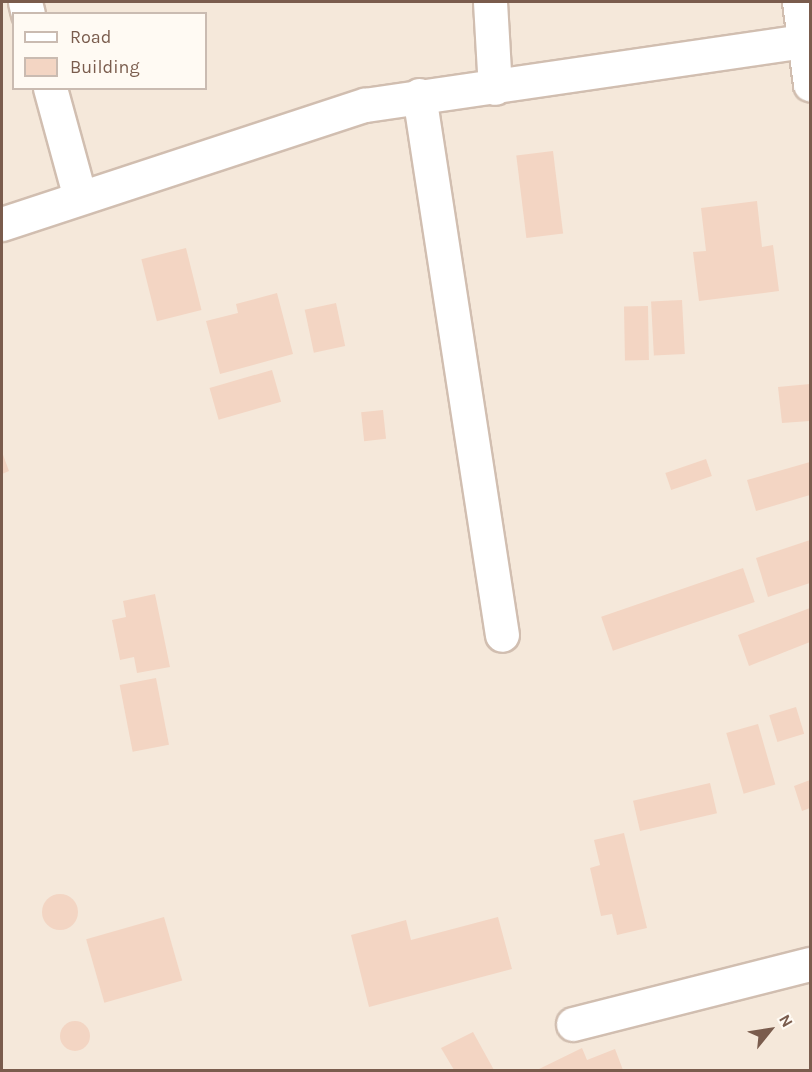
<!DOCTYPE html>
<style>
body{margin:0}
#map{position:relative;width:812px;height:1072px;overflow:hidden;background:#fdf6ec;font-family:Karla,sans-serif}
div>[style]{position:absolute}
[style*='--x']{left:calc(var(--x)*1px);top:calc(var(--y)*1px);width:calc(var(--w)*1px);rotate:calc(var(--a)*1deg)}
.residential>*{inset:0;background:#f5e8da}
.building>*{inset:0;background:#f3d5c3;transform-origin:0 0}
.round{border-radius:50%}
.roads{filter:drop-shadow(2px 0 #d1beb0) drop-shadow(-2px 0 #d1beb0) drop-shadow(0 2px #d1beb0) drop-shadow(0 -2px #d1beb0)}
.minor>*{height:33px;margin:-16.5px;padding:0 16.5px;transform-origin:16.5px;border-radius:16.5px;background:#fff}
span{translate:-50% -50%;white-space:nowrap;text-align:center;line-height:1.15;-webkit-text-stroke:5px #fffaf3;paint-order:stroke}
.frame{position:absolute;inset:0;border:3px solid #7a5c4d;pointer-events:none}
.legend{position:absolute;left:12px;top:12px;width:195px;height:78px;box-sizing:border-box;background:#fffaf3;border:2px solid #cabbb1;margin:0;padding:8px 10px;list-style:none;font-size:18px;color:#7a5c4d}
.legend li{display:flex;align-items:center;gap:12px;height:30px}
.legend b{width:30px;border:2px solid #cabbb1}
.north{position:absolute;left:740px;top:1000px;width:60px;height:60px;-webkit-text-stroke:4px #fffaf3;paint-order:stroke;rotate:60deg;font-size:16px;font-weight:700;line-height:24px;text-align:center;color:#7a5c4d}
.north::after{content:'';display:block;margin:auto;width:21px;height:27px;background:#7a5c4d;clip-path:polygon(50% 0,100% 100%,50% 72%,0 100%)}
</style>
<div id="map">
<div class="residential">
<div style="clip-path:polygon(evenodd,2px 2px,810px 2px,810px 1070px,2px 1070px,2px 2px,14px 14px,206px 14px,206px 88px,14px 88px,14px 14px)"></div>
</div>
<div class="building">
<div style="left:553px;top:151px;width:83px;height:37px;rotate:83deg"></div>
<div style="clip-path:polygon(757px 201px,762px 247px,773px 245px,779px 291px,699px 301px,693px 252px,706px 251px,701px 208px)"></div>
<div style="left:186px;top:248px;width:64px;height:46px;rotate:76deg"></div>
<div style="clip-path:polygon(277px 293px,293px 354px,220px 374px,206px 321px,238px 313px,236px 304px)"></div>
<div style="left:682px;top:300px;width:54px;height:31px;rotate:87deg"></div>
<div style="left:336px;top:303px;width:44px;height:32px;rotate:78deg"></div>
<div style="left:648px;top:306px;width:54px;height:24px;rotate:89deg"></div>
<div style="left:272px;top:370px;width:33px;height:65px;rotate:74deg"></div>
<div style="clip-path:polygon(810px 384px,810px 421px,782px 423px,778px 387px)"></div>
<div style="left:383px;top:410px;width:29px;height:22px;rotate:84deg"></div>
<div style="clip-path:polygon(2px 452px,9px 471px,2px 474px)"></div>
<div style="left:706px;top:459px;width:18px;height:43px;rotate:71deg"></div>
<div style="clip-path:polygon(810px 462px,810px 495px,756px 511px,747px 480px)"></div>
<div style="clip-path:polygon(810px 540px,810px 583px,768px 597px,756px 558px)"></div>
<div style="left:743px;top:568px;width:36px;height:150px;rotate:71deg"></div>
<div style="clip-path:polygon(155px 594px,170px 667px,137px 673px,134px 657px,120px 660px,112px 620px,126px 617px,123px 601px)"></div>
<div style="clip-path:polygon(810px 608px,810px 642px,749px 666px,738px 635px)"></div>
<div style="left:156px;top:678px;width:68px;height:37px;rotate:79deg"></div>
<div style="left:796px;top:707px;width:28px;height:28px;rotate:73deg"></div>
<div style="left:758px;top:724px;width:63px;height:33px;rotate:74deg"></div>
<div style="clip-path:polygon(810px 780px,810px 808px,802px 811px,794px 786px)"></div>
<div style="left:710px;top:783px;width:31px;height:79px;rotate:77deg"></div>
<div style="clip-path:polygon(624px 833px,647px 928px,617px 935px,612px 914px,601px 916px,590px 868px,600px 865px,594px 840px)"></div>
<div class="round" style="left:42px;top:894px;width:36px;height:36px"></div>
<div style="left:164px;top:917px;width:66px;height:81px;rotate:74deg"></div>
<div style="clip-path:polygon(498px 917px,512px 969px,369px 1007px,351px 935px,406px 920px,411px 940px)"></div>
<div class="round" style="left:60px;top:1021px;width:30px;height:30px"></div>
<div style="clip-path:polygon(473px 1032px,494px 1070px,454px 1070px,441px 1048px)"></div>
<div style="clip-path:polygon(582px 1048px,587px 1060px,615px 1049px,623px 1070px,537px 1070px)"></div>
</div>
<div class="roads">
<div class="minor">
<div style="--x:25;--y:2;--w:12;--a:76"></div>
<div style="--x:490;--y:2;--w:86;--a:86.7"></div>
<div style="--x:799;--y:2;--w:83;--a:82.4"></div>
<div style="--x:50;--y:88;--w:110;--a:74.7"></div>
<div style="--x:419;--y:95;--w:546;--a:81.26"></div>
<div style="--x:2;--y:224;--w:382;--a:-18.2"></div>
<div style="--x:365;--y:105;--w:443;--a:-8.3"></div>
<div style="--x:573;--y:1024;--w:244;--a:-14.2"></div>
</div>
</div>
<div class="frame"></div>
<ul class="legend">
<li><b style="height:8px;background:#fff"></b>Road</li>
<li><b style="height:16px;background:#f3d5c3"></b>Building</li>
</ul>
<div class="north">N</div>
</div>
